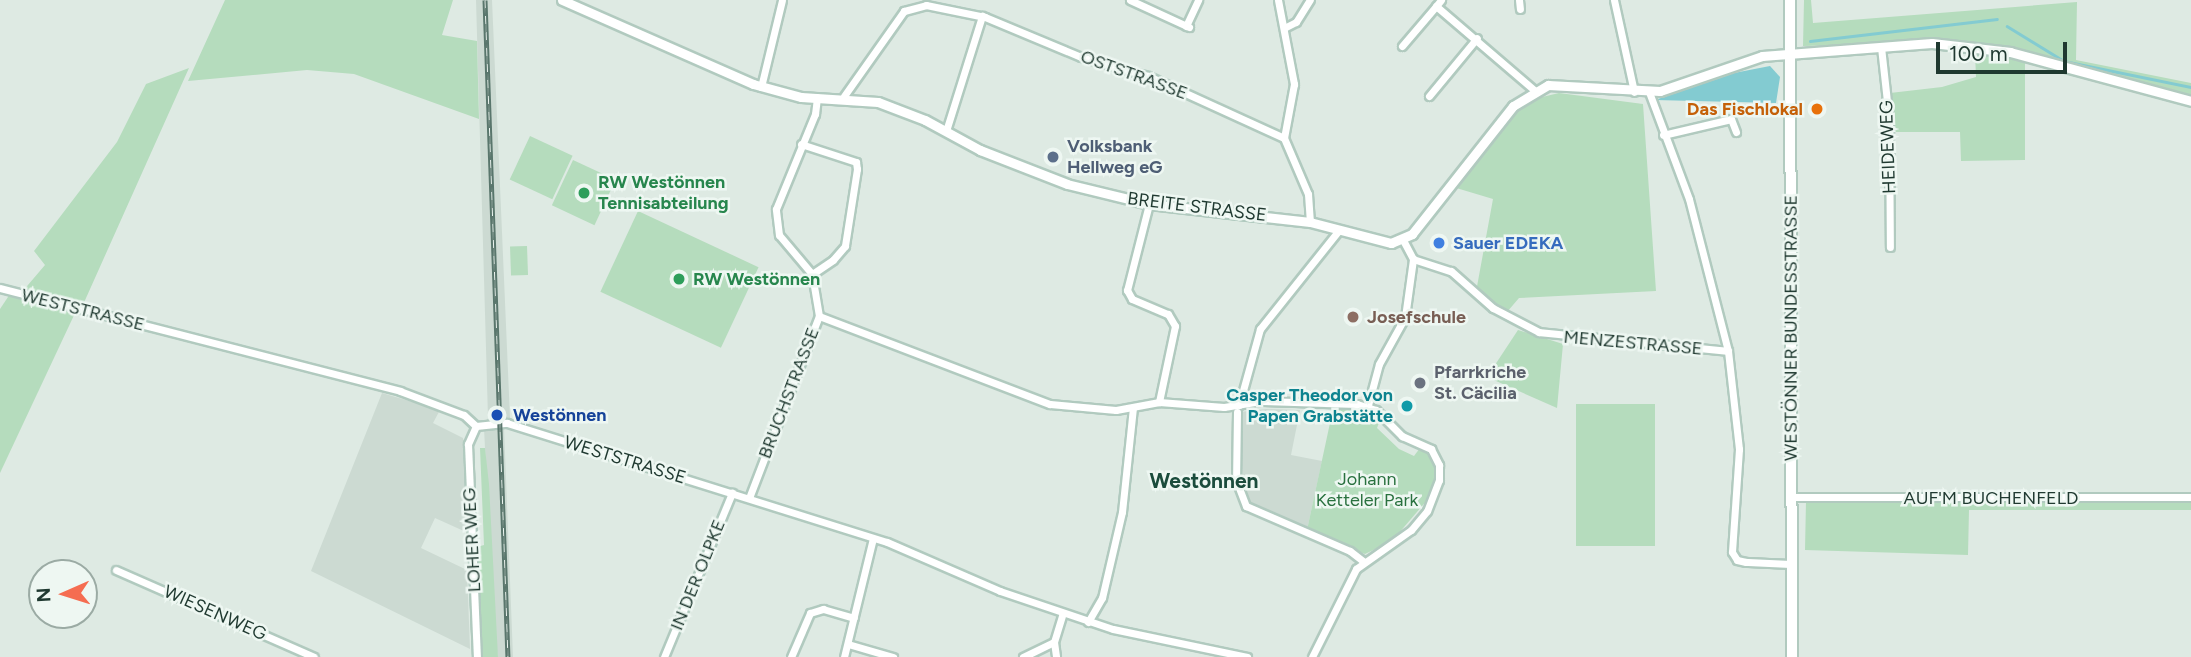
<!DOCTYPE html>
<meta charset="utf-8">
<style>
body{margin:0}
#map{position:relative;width:2191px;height:657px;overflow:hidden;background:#deeae3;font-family:Figtree,sans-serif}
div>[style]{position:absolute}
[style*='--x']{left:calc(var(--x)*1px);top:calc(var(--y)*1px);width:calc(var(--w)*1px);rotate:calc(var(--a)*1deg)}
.built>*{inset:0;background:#ccdad2}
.green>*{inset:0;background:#b5dcbd;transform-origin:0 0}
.water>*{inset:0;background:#83cbd1}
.stream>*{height:2.5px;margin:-1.25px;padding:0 1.25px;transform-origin:1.25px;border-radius:1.25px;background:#83cbd1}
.roads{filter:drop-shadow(2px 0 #b1cabf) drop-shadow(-2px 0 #b1cabf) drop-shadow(0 2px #b1cabf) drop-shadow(0 -2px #b1cabf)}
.minor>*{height:7px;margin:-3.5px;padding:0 3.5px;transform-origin:3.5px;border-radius:3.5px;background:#fff}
.tertiary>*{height:9px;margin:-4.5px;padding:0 4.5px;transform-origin:4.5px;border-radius:4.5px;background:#fff}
.secondary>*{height:10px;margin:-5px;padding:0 5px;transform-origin:5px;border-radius:5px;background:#fff}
.rail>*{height:5px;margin-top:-2.5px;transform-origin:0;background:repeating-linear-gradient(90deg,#eef7f2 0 8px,#59766c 0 16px);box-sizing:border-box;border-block:2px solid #59766c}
.dots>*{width:19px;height:19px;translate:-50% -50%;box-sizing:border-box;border:4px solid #eef7f2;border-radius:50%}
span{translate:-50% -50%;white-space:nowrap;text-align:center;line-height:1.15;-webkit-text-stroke:5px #eef7f2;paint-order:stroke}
.street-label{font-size:18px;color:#1f3930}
.food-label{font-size:18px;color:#c56008;font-weight:700}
.right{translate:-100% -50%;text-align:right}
.service-label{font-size:18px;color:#4e5e75;font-weight:700}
.left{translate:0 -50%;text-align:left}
.leisure-label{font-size:18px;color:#27864d;font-weight:700}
.shop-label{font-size:18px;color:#366cbe;font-weight:700}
.education-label{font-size:18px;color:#785e54;font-weight:700}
.worship-label{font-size:18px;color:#5b616d;font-weight:700}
.culture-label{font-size:18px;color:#0d838f;font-weight:700}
.transit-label{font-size:18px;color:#164399;font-weight:700}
.park-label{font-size:18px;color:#29713f}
.quarter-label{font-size:21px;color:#1b4c3c;font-weight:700}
.north{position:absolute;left:28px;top:559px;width:70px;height:70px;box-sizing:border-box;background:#eef7f2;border:2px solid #9baba4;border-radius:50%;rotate:267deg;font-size:19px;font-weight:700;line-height:28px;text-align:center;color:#1f3930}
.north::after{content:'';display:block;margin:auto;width:24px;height:32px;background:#f56d51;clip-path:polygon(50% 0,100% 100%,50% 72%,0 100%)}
.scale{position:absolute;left:1936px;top:42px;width:131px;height:32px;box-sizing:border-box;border:4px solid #1f3930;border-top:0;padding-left:9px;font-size:21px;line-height:24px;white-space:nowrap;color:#1f3930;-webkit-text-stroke:5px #eef7f2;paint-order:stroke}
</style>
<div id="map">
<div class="built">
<div style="clip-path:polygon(476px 0,492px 0,510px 418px,504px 427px,513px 657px,498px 657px,494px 630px,484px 428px,488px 418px)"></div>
<div style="clip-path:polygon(382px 393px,440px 410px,433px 423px,463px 438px,466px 532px,435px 518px,421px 548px,467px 570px,470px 649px,311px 571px)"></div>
<div style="clip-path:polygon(1266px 409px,1300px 410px,1291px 455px,1322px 461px,1307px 530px,1248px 503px,1239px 483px,1240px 412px)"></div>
</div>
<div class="green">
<div style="clip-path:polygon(225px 0,453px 0,442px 35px,477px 41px,479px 119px,354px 74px,307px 70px,188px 81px)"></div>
<div style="clip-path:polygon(1804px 0,1811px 0,1813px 23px,2077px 2px,2076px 60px,2191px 83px,2191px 97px,1972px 42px,1803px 46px)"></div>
<div style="clip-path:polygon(1975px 53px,2025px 61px,2025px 160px,1961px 161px,1960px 132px,1893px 132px,1890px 93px,1942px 87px,1976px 77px)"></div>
<div style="clip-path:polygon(189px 68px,82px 307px,22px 292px,45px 265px,34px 251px,117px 142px,146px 84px)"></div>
<div style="clip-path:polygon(1559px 93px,1643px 104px,1656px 291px,1519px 298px,1507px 312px,1476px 292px,1493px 199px,1453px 187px,1512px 112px,1534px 99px)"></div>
<div style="left:530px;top:136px;width:47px;height:48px;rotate:25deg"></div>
<div style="left:573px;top:160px;width:47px;height:50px;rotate:25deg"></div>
<div style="left:638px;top:211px;width:133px;height:89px;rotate:25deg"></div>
<div style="left:527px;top:246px;width:29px;height:17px;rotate:88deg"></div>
<div style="clip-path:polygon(10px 294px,76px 311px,0 473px,0 309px)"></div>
<div style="clip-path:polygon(1518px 330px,1563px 344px,1557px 408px,1487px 377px)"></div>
<div style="left:1655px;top:404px;width:142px;height:79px;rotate:90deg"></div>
<div style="clip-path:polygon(1367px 408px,1380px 420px,1377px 428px,1399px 449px,1414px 456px,1420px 448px,1426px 450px,1434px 459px,1434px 482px,1429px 498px,1392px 541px,1365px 554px,1307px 530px,1333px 409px)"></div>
<div style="clip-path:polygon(480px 448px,485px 448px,489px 484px,498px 657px,482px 657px,477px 547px,484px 545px)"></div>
<div style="clip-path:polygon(2191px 499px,2191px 510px,1969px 510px,1968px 555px,1805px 550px,1806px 501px)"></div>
</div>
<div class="water">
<div style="clip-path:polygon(1770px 66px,1780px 77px,1776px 103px,1655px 100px,1734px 73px)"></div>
</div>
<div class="stream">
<div style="--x:2007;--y:26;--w:67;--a:31.6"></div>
<div style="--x:2064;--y:61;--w:130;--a:11.6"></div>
<div style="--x:1810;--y:41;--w:188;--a:-6.7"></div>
</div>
<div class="roads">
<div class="minor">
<div style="--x:1130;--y:0;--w:65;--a:24.6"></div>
<div style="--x:1278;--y:0;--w:86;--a:79.2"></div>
<div style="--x:1294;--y:84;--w:55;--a:100.5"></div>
<div style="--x:1284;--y:138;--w:61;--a:66.8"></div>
<div style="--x:1308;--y:194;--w:28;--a:86"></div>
<div style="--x:1441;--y:0;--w:8;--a:130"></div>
<div style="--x:1436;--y:6;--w:129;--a:40.6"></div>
<div style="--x:1519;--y:0;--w:9;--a:84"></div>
<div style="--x:1614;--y:0;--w:94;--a:77.7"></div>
<div style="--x:1186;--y:26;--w:29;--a:-65"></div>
<div style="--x:1286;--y:27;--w:11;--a:-27"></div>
<div style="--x:1296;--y:22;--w:26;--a:-58"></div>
<div style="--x:1402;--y:46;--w:52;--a:-49.6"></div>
<div style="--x:1881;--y:47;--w:72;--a:83.7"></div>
<div style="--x:1889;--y:119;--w:128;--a:89.6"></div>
<div style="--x:761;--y:87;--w:89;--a:-76.4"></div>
<div style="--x:1649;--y:92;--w:114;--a:69.5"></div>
<div style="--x:1689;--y:199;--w:157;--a:75.6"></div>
<div style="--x:1728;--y:351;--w:99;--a:83.6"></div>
<div style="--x:1739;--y:449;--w:103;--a:93.9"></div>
<div style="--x:1732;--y:552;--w:9;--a:58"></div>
<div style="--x:1737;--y:560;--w:9;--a:13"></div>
<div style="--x:1746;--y:562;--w:46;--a:2.5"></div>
<div style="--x:844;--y:96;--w:104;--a:-54.8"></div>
<div style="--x:904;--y:11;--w:23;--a:-15"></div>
<div style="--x:926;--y:5;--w:60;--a:11.5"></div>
<div style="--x:985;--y:17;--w:104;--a:22.6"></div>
<div style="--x:1081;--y:57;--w:70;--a:15.8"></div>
<div style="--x:1148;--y:76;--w:149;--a:24.5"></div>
<div style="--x:1429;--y:96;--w:75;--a:-50.4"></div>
<div style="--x:946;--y:131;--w:121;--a:-72.6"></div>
<div style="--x:1663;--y:135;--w:70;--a:-13.2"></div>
<div style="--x:1731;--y:119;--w:14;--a:69"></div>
<div style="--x:801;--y:144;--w:58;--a:18.1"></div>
<div style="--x:856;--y:162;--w:7;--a:82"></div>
<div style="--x:857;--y:169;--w:78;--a:98.9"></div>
<div style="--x:845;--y:246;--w:18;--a:131"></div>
<div style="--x:833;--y:260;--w:25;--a:146"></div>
<div style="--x:1149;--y:204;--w:89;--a:104.3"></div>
<div style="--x:1127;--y:290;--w:10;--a:61"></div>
<div style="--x:1132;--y:299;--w:39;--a:23"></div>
<div style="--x:1168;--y:314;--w:14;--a:60"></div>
<div style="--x:1175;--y:326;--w:78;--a:101.9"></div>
<div style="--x:1403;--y:240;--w:21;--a:62"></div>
<div style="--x:1413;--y:259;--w:40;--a:18"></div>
<div style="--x:1451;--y:271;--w:56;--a:41.4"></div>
<div style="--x:1493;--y:308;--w:52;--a:27.6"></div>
<div style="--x:1539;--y:332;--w:190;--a:5.7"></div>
<div style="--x:0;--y:288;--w:413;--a:14.4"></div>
<div style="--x:400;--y:391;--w:68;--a:20.6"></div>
<div style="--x:464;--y:415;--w:16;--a:43"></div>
<div style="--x:819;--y:316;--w:247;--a:20.9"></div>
<div style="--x:1050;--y:404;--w:66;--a:5.2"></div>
<div style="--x:1116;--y:410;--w:44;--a:-10.5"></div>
<div style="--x:1159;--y:402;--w:65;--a:4.4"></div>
<div style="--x:1224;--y:407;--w:39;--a:-9"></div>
<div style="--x:1263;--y:401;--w:94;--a:1.8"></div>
<div style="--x:1357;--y:404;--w:20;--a:18"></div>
<div style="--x:1376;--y:410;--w:37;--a:45"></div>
<div style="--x:1402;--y:436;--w:32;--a:24"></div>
<div style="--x:1431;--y:449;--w:18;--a:63"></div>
<div style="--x:1439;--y:465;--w:15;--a:90"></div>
<div style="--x:1439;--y:480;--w:33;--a:111"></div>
<div style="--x:1427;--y:511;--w:25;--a:130"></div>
<div style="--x:1411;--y:530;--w:67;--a:144.7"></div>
<div style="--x:1356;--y:569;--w:98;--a:116.6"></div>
<div style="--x:1239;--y:405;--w:79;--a:-74.6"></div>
<div style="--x:1260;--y:329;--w:127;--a:-51.4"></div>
<div style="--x:1368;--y:405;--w:42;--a:-75"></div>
<div style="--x:1379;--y:364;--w:54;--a:-61"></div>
<div style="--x:1405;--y:317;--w:59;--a:-82.1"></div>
<div style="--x:1237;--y:412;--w:68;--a:90.8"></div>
<div style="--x:1236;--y:480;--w:28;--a:69"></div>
<div style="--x:1246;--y:506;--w:113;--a:23.4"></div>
<div style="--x:1350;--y:551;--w:18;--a:38"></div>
<div style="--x:476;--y:426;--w:31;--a:-6"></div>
<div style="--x:507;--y:423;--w:398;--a:17.4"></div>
<div style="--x:887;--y:542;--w:123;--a:23.4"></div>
<div style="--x:1000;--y:591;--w:119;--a:18.6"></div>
<div style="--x:1113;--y:629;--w:137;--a:11.8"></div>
<div style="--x:476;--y:426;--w:20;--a:114"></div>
<div style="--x:468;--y:444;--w:213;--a:87.6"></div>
<div style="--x:1792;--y:497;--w:399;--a:0"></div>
<div style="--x:749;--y:498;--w:195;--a:-69"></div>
<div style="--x:819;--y:316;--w:43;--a:-99.5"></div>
<div style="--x:812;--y:274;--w:51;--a:-130.2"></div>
<div style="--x:779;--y:235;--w:26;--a:-97"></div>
<div style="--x:776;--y:209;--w:103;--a:-67.7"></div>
<div style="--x:815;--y:114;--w:17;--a:-83"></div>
<div style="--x:116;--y:570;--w:216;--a:23.7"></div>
<div style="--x:1088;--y:622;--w:28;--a:-60"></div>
<div style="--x:1102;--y:598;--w:88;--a:-76.9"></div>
<div style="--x:1122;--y:512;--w:105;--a:-84"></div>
<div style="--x:1054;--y:642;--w:15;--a:82"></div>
<div style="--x:848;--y:644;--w:47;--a:16.1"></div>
<div style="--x:664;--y:657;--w:178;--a:-67.5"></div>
<div style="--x:791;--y:657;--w:48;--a:-66.6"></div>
<div style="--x:810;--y:613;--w:14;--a:-17"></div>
<div style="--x:823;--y:609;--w:32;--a:16"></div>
<div style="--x:844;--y:657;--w:122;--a:-76.3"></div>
<div style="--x:1023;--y:657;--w:34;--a:-26"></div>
<div style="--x:1054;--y:642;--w:30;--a:-73"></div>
</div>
<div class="tertiary">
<div style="--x:562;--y:0;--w:209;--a:23.7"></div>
<div style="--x:753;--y:84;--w:50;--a:15.2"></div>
<div style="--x:801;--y:97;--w:77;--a:3.7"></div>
<div style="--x:878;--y:102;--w:50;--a:21"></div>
<div style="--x:925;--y:120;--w:63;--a:28.6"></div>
<div style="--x:980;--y:150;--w:93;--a:21.3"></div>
<div style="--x:1067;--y:184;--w:84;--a:13.7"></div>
<div style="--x:1149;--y:204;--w:162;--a:6.4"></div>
<div style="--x:1310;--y:222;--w:84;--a:14.5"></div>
<div style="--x:1391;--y:243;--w:23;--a:-23"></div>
<div style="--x:1412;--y:234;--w:163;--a:-51.7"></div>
<div style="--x:1513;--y:106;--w:41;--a:-31"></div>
<div style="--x:1548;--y:85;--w:112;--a:3.1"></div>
<div style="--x:1660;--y:91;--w:108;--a:-18.9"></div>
<div style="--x:1762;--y:56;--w:170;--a:-4.4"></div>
<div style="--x:1932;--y:43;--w:79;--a:6.6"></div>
<div style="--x:2010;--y:52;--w:188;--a:15.1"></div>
</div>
<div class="secondary">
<div style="--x:1790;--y:0;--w:657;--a:89.83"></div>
</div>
</div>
<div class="rail">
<div style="--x:485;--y:0;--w:657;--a:88"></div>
</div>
<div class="dots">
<div style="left:1817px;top:109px;background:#e8710a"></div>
<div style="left:1053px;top:157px;background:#5c6f8a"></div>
<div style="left:584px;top:193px;background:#2e9e5b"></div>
<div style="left:1439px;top:243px;background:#3f7fe0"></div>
<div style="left:679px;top:279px;background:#2e9e5b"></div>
<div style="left:1353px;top:317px;background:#8d6e63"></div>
<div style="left:1420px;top:383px;background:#6b7280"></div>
<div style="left:1407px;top:406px;background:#0f9aa8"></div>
<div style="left:497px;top:415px;background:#1a4fb4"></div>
</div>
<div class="street-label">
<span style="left:1134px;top:75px;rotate:20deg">OSTSTRASSE</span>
<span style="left:1888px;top:147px;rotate:-92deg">HEIDEWEG</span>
<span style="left:1197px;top:207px;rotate:7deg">BREITE STRASSE</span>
<span style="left:83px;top:310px;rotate:14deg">WESTSTRASSE</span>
<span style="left:1791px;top:328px;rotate:-90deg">WESTÖNNER BUNDESSTRASSE</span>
<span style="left:1633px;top:343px;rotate:5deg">MENZESTRASSE</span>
<span style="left:789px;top:393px;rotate:-69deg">BRUCHSTRASSE</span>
<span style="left:625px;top:460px;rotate:17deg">WESTSTRASSE</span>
<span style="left:1991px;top:498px">AUF'M BUCHENFELD</span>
<span style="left:472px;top:540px;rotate:-93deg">LOHER WEG</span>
<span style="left:698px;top:575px;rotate:-68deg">IN DER OLPKE</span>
<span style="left:215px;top:613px;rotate:24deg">WIESENWEG</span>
</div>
<div class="food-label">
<span class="right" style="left:1803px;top:109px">Das Fischlokal</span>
</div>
<div class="service-label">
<span class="left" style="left:1067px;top:157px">Volksbank<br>Hellweg eG</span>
</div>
<div class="leisure-label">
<span class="left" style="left:598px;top:193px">RW Westönnen<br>Tennisabteilung</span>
<span class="left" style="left:693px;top:279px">RW Westönnen</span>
</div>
<div class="shop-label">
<span class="left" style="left:1453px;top:243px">Sauer EDEKA</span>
</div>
<div class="education-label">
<span class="left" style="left:1367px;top:317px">Josefschule</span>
</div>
<div class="worship-label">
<span class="left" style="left:1434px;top:383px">Pfarrkriche<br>St. Cäcilia</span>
</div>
<div class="culture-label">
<span class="right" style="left:1393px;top:406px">Casper Theodor von<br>Papen Grabstätte</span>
</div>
<div class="transit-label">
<span class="left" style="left:513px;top:415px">Westönnen</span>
</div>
<div class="park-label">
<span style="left:1367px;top:490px">Johann<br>Ketteler Park</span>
</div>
<div class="quarter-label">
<span style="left:1204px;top:481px">Westönnen</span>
</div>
<div class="north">N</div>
<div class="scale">100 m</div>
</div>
